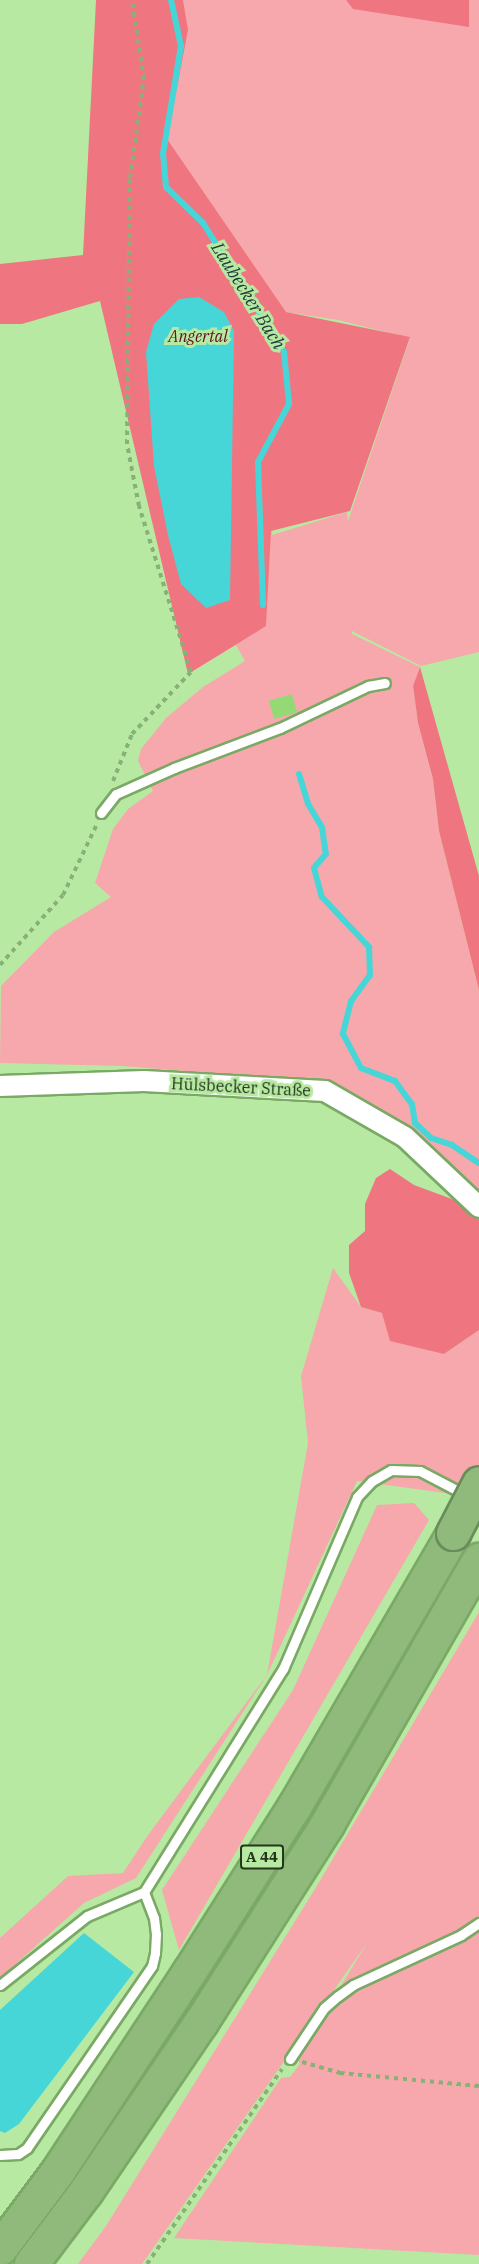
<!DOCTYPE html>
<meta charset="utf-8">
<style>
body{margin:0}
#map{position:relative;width:479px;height:2264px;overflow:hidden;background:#b7e9a2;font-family:"IBM Plex Serif",serif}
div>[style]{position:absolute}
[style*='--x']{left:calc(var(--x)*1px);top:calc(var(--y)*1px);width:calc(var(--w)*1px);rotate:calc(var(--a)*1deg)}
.green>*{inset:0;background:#f7a8ac}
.forest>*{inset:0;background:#ef7680}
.water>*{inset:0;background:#47d6d8}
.stream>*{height:6px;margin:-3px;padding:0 3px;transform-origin:3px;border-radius:3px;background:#47d6d8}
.building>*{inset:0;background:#94d975;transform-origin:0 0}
.path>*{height:4px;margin-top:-2px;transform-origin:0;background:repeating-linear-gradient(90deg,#88b077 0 4.5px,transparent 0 9px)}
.roads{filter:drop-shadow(2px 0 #7aa965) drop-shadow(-2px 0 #7aa965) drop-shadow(0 2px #7aa965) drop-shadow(0 -2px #7aa965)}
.service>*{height:9px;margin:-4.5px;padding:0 4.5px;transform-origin:4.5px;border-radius:4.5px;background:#fff}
.minor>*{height:20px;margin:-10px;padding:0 10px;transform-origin:10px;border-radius:10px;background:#fff}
.motorway>*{height:33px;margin:-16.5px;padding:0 16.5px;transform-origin:16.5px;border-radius:16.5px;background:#8fba7c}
.bridges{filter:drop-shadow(2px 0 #698c5a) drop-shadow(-2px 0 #698c5a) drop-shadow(0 2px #698c5a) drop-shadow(0 -2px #698c5a)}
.motorway-bridge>*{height:33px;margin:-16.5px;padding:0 16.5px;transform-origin:16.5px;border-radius:16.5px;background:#8fba7c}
span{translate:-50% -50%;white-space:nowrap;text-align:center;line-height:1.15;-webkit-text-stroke:6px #b7e9a2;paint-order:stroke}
.shield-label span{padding:2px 4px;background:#b7e9a2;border:2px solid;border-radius:4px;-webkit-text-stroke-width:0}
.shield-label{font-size:15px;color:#23361a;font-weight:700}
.park-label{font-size:16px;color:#5f1320;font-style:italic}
.street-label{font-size:16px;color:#23361a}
.water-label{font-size:18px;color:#1d3b3b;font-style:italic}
</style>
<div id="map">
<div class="green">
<div style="clip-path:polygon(evenodd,136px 0,479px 0,479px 652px,421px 666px,352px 631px,352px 634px,420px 667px,413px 686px,418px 723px,433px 779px,439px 831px,479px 990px,479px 1195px,406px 1129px,348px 1093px,321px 1082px,122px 1066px,0 1063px,1px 986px,54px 932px,111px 897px,95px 883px,113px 829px,128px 809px,153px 791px,138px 761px,141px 749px,166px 718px,203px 687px,245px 661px,236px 645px,188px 674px,136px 0,286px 312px,338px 320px,410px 338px,348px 521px,347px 512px,272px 535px,286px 312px)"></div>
<div style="clip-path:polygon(333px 1268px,361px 1307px,382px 1313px,444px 1354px,479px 1330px,479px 1521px,453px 1494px,357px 1481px,267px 1675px,136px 1878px,84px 1903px,0 1978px,0 1938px,68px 1876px,123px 1873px,148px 1835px,267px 1675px,308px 1443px,301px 1376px)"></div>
<div style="clip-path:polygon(414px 1503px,429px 1520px,179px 1950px,162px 1890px,293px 1690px,377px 1505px)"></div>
<div style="clip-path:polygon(479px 1612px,479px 2255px,174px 2238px,281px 2078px,290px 2077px,300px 2064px,297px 2058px,367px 1943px,142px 2264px,78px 2264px,106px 2226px,315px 1889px)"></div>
</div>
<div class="forest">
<div style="clip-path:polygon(96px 0,183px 0,188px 30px,167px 139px,286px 312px,410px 337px,350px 511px,271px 531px,266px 626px,188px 674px,100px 301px,22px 324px,0 324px,0 264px,83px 255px)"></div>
<div style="clip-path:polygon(346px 0,469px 0,469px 27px,353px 9px)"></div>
<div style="clip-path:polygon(420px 667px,479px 876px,479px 990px,439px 831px,433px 779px,418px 723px,413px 686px)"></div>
<div style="clip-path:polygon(390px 1169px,414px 1185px,479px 1209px,479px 1330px,444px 1354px,390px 1341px,382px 1313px,361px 1307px,349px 1273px,349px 1245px,365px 1231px,365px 1204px,376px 1178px)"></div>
</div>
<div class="water">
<div style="clip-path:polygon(199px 297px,224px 312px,234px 331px,230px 600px,206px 608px,181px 584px,168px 535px,154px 466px,146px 352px,154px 324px,179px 299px)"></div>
<div style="clip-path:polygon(84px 1933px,134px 1972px,19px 2124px,5px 2133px,0 2131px,0 2010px)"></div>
</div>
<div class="stream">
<div style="--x:171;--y:0;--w:47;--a:77.7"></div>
<div style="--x:181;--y:46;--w:109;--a:99.5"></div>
<div style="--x:163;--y:153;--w:34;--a:85"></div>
<div style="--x:166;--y:187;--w:52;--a:44.2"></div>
<div style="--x:203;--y:223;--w:152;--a:57.9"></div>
<div style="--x:284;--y:352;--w:52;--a:84.5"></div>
<div style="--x:289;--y:404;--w:66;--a:118.1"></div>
<div style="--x:258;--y:462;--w:143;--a:88"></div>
<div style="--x:299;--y:774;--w:31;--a:73"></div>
<div style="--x:308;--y:804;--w:27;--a:59"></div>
<div style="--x:322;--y:827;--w:27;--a:82"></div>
<div style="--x:326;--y:854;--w:18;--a:131"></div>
<div style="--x:314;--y:868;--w:30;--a:75"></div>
<div style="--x:322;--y:897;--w:69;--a:46.8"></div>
<div style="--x:369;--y:947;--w:28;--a:88"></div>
<div style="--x:370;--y:975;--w:32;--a:126"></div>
<div style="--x:351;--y:1001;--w:34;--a:104"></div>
<div style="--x:343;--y:1034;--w:38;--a:62"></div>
<div style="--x:361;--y:1068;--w:36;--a:21"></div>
<div style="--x:395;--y:1081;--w:29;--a:54"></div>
<div style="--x:412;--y:1104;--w:19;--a:81"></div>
<div style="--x:415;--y:1123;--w:22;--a:43"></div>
<div style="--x:431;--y:1138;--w:22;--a:18"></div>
<div style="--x:452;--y:1145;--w:32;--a:34"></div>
</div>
<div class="building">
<div style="left:292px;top:694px;width:19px;height:24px;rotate:74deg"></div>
</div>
<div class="path">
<div style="--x:113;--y:781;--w:51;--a:-68"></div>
<div style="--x:132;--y:734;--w:86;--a:-46.4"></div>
<div style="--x:191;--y:672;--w:174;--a:-107.4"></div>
<div style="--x:139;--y:506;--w:63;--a:-101"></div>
<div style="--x:127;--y:444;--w:266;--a:-89.4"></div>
<div style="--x:130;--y:178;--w:100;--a:-82"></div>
<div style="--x:144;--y:79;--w:80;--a:-98.6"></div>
<div style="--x:0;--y:965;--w:94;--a:-48"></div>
<div style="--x:63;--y:895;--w:79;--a:-64.4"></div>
<div style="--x:302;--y:2062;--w:40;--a:16"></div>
<div style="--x:340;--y:2073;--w:140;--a:5.3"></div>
<div style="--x:147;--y:2264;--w:237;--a:-55.3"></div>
</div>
<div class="roads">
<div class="service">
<div style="--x:101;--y:813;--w:24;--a:-52"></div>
<div style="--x:116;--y:794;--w:64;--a:-24.1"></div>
<div style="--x:174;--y:768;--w:113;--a:-20.7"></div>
<div style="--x:280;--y:728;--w:98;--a:-25.5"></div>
<div style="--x:368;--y:686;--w:17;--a:-10"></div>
<div style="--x:144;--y:1892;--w:263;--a:-58.1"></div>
<div style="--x:283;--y:1669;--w:187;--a:-66.7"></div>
<div style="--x:357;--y:1497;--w:22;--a:-47"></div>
<div style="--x:372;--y:1481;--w:22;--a:-30"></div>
<div style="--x:391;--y:1470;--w:29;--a:2"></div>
<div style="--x:420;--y:1471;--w:54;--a:27.5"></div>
<div style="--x:0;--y:1985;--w:111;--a:-38.4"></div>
<div style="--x:87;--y:1916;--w:62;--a:-22.8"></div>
<div style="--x:144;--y:1892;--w:28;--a:69"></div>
<div style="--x:154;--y:1918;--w:16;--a:83"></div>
<div style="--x:156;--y:1934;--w:19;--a:93"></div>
<div style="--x:155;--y:1953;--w:13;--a:103"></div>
<div style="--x:152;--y:1966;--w:221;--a:124.5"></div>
<div style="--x:27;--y:2148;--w:11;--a:146"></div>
<div style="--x:18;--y:2154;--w:18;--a:177"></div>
<div style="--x:290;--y:2059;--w:61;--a:-56.3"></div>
<div style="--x:324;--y:2008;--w:18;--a:-41"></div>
<div style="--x:338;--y:1996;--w:19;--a:-36"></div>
<div style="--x:353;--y:1985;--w:119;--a:-24.8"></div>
<div style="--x:461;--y:1935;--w:22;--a:-34"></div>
</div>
<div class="minor">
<div style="--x:0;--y:1086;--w:144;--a:-2"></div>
<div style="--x:144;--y:1081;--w:181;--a:3.2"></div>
<div style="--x:325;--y:1091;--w:92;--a:29.9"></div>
<div style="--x:405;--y:1137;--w:102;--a:43.4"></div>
</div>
<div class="motorway">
<div style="--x:0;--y:2248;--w:95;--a:-53.1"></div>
<div style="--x:57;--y:2172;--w:240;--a:-56.6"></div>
<div style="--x:189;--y:1972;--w:198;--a:-57.6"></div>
<div style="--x:295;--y:1805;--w:315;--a:-59.8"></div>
<div style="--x:31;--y:2264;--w:91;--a:-53"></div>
<div style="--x:86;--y:2191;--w:204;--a:-55.8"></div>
<div style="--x:201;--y:2022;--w:235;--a:-57.5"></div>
<div style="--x:327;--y:1824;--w:305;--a:-60.1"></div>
</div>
</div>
<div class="bridges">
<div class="motorway-bridge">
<div style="--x:453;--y:1533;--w:56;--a:-62.5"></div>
</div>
</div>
<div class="shield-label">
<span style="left:262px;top:1857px">A 44</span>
</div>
<div class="park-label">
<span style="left:198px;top:336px">Angertal</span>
</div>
<div class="street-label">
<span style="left:241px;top:1087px;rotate:3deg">Hülsbecker Straße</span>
</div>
<div class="water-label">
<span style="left:248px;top:296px;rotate:58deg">Laubecker Bach</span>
</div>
</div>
